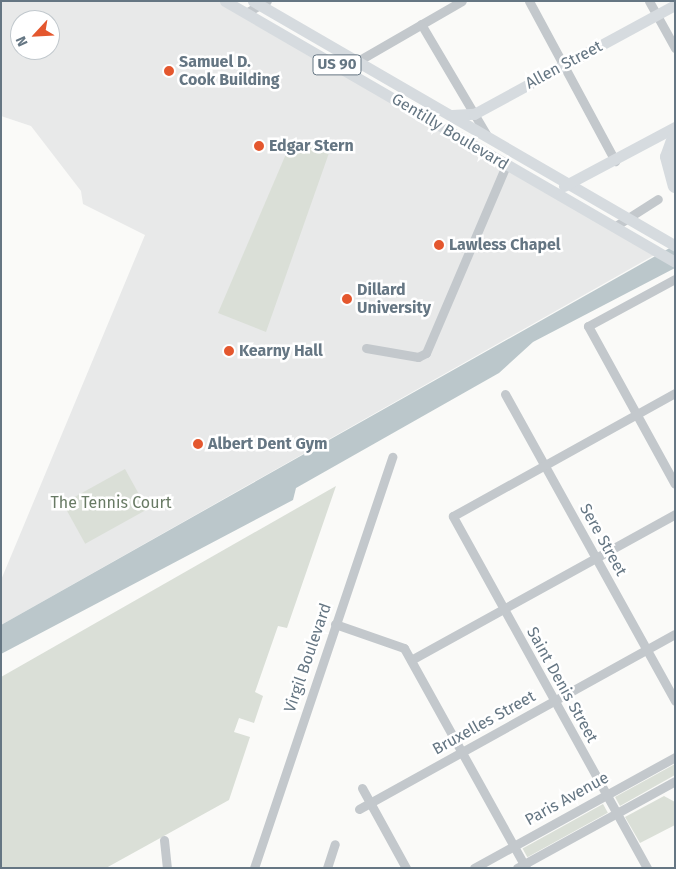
<!DOCTYPE html>
<style>
body{margin:0}
#map{position:relative;width:676px;height:869px;overflow:hidden;background:#fafaf8;font-family:"Fira Sans",sans-serif}
div>[style]{position:absolute}
[style*='--x']{left:calc(var(--x)*1px);top:calc(var(--y)*1px);width:calc(var(--w)*1px);rotate:calc(var(--a)*1deg)}
.built>*{inset:0;background:#e8e9e9}
.green>*{inset:0;background:#dadfd7;transform-origin:0 0}
.water>*{inset:0;background:#bbc7cb}
.minor>*{height:9px;margin:-4.5px;padding:0 4.5px;transform-origin:4.5px;border-radius:4.5px;background:#c3c8cc}
.major>*{height:11px;margin:-5.5px;padding:0 5.5px;transform-origin:5.5px;border-radius:5.5px;background:#d6dbdf}
.highway>*{height:14px;margin:-7px;padding:0 7px;transform-origin:7px;border-radius:7px;background:#d6dbdf}
.dots>*{width:14px;height:14px;translate:-50% -50%;box-sizing:border-box;border:2px solid #fff;border-radius:50%}
span{translate:-50% -50%;white-space:nowrap;text-align:center;line-height:1.15;-webkit-text-stroke:5px #fff;paint-order:stroke}
.shield-label span{padding:1px 4px;background:#fff;border:1px solid;border-radius:4px;-webkit-text-stroke-width:0}
.shield-label{font-size:15px;color:#657683;font-weight:700}
.poi-label{font-size:16px;color:#657683;font-weight:700}
.left{translate:0 -50%;text-align:left}
.street-label{font-size:16px;color:#657683}
.park-label{font-size:16px;color:#687a64}
.frame{position:absolute;inset:0;border:2px solid #657683;pointer-events:none}
.north{position:absolute;left:10px;top:10px;width:50px;height:50px;box-sizing:border-box;background:#fff;border:1px solid #c1c8cd;border-radius:50%;rotate:245deg;font-size:14px;font-weight:700;line-height:20px;text-align:center;color:#657683}
.north::after{content:'';display:block;margin:auto;width:18px;height:22px;background:#e4572e;clip-path:polygon(50% 0,100% 100%,50% 72%,0 100%)}
</style>
<div id="map">
<div class="built">
<div style="clip-path:polygon(evenodd,1px 1px,225px 1px,658px 253px,1px 625px,1px 580px,145px 235px,83px 204px,81px 191px,31px 126px,1px 116px,1px 1px,20px 20px,50px 20px,50px 50px,20px 50px,20px 20px)"></div>
</div>
<div class="green">
<div style="clip-path:polygon(292px 140px,329px 153px,266px 332px,218px 313px)"></div>
<div style="left:125px;top:469px;width:46px;height:71px;rotate:61deg"></div>
<div style="clip-path:polygon(336px 486px,287px 628px,278px 626px,255px 692px,263px 696px,254px 723px,239px 718px,234px 732px,250px 737px,229px 800px,106px 868px,1px 868px,1px 677px)"></div>
<div style="clip-path:polygon(675px 764px,675px 775px,620px 806px,615px 797px)"></div>
<div style="clip-path:polygon(664px 796px,675px 802px,675px 825px,640px 843px,625px 817px)"></div>
<div style="left:603px;top:804px;width:10px;height:92px;rotate:61deg"></div>
</div>
<div class="water">
<div style="clip-path:polygon(675px 245px,675px 268px,533px 342px,499px 373px,296px 488px,293px 500px,1px 654px,1px 625px)"></div>
</div>
<div class="minor">
<div style="--x:529;--y:1;--w:182;--a:61.7"></div>
<div style="--x:649;--y:1;--w:54;--a:61"></div>
<div style="--x:246;--y:13;--w:24;--a:-30"></div>
<div style="--x:421;--y:24;--w:128;--a:59.4"></div>
<div style="--x:344;--y:69;--w:136;--a:-30"></div>
<div style="--x:614;--y:227;--w:52;--a:-32.5"></div>
<div style="--x:675;--y:279;--w:99;--a:151.6"></div>
<div style="--x:588;--y:326;--w:180;--a:61.2"></div>
<div style="--x:366;--y:348;--w:53;--a:9.8"></div>
<div style="--x:418;--y:357;--w:9;--a:-27"></div>
<div style="--x:426;--y:353;--w:204;--a:-66.9"></div>
<div style="--x:505;--y:394;--w:351;--a:61"></div>
<div style="--x:335;--y:624;--w:73;--a:19.2"></div>
<div style="--x:404;--y:648;--w:252;--a:61"></div>
<div style="--x:411;--y:660;--w:302;--a:-28.9"></div>
<div style="--x:362;--y:788;--w:91;--a:61.2"></div>
<div style="--x:359;--y:809;--w:361;--a:-29"></div>
<div style="--x:164;--y:840;--w:28;--a:84"></div>
<div style="--x:254;--y:868;--w:434;--a:-71.4"></div>
<div style="--x:327;--y:868;--w:25;--a:-72"></div>
<div style="--x:474;--y:868;--w:230;--a:-28.9"></div>
<div style="--x:517;--y:868;--w:180;--a:-28.8"></div>
<div style="--x:647;--y:868;--w:402;--a:-118.9"></div>
<div style="--x:453;--y:516;--w:254;--a:-29"></div>
</div>
<div class="major">
<div style="--x:225;--y:1;--w:520;--a:30.11"></div>
<div style="--x:253;--y:1;--w:488;--a:30.1"></div>
<div style="--x:452;--y:115;--w:22;--a:-3"></div>
<div style="--x:474;--y:114;--w:229;--a:-28.5"></div>
<div style="--x:564;--y:186;--w:126;--a:-28"></div>
</div>
<div class="highway">
<div style="--x:675;--y:135;--w:23;--a:110"></div>
<div style="--x:667;--y:157;--w:30;--a:75"></div>
</div>
<div class="dots">
<div style="left:169px;top:71px;background:#e4572e"></div>
<div style="left:259px;top:146px;background:#e4572e"></div>
<div style="left:439px;top:245px;background:#e4572e"></div>
<div style="left:347px;top:299px;background:#e4572e"></div>
<div style="left:229px;top:351px;background:#e4572e"></div>
<div style="left:198px;top:444px;background:#e4572e"></div>
</div>
<div class="shield-label">
<span style="left:337px;top:65px">US 90</span>
</div>
<div class="poi-label">
<span class="left" style="left:179px;top:71px">Samuel D.<br>Cook Building</span>
<span class="left" style="left:269px;top:146px">Edgar Stern</span>
<span class="left" style="left:449px;top:245px">Lawless Chapel</span>
<span class="left" style="left:357px;top:299px">Dillard<br>University</span>
<span class="left" style="left:239px;top:351px">Kearny Hall</span>
<span class="left" style="left:208px;top:444px">Albert Dent Gym</span>
</div>
<div class="street-label">
<span style="left:564px;top:65px;rotate:-28deg">Allen Street</span>
<span style="left:450px;top:132px;rotate:31deg">Gentilly Boulevard</span>
<span style="left:603px;top:540px;rotate:61deg">Sere Street</span>
<span style="left:308px;top:658px;rotate:-71deg">Virgil Boulevard</span>
<span style="left:562px;top:685px;rotate:61deg">Saint Denis Street</span>
<span style="left:484px;top:723px;rotate:-29deg">Bruxelles Street</span>
<span style="left:567px;top:799px;rotate:-29deg">Paris Avenue</span>
</div>
<div class="park-label">
<span style="left:111px;top:503px">The Tennis Court</span>
</div>
<div class="frame"></div>
<div class="north">N</div>
</div>
